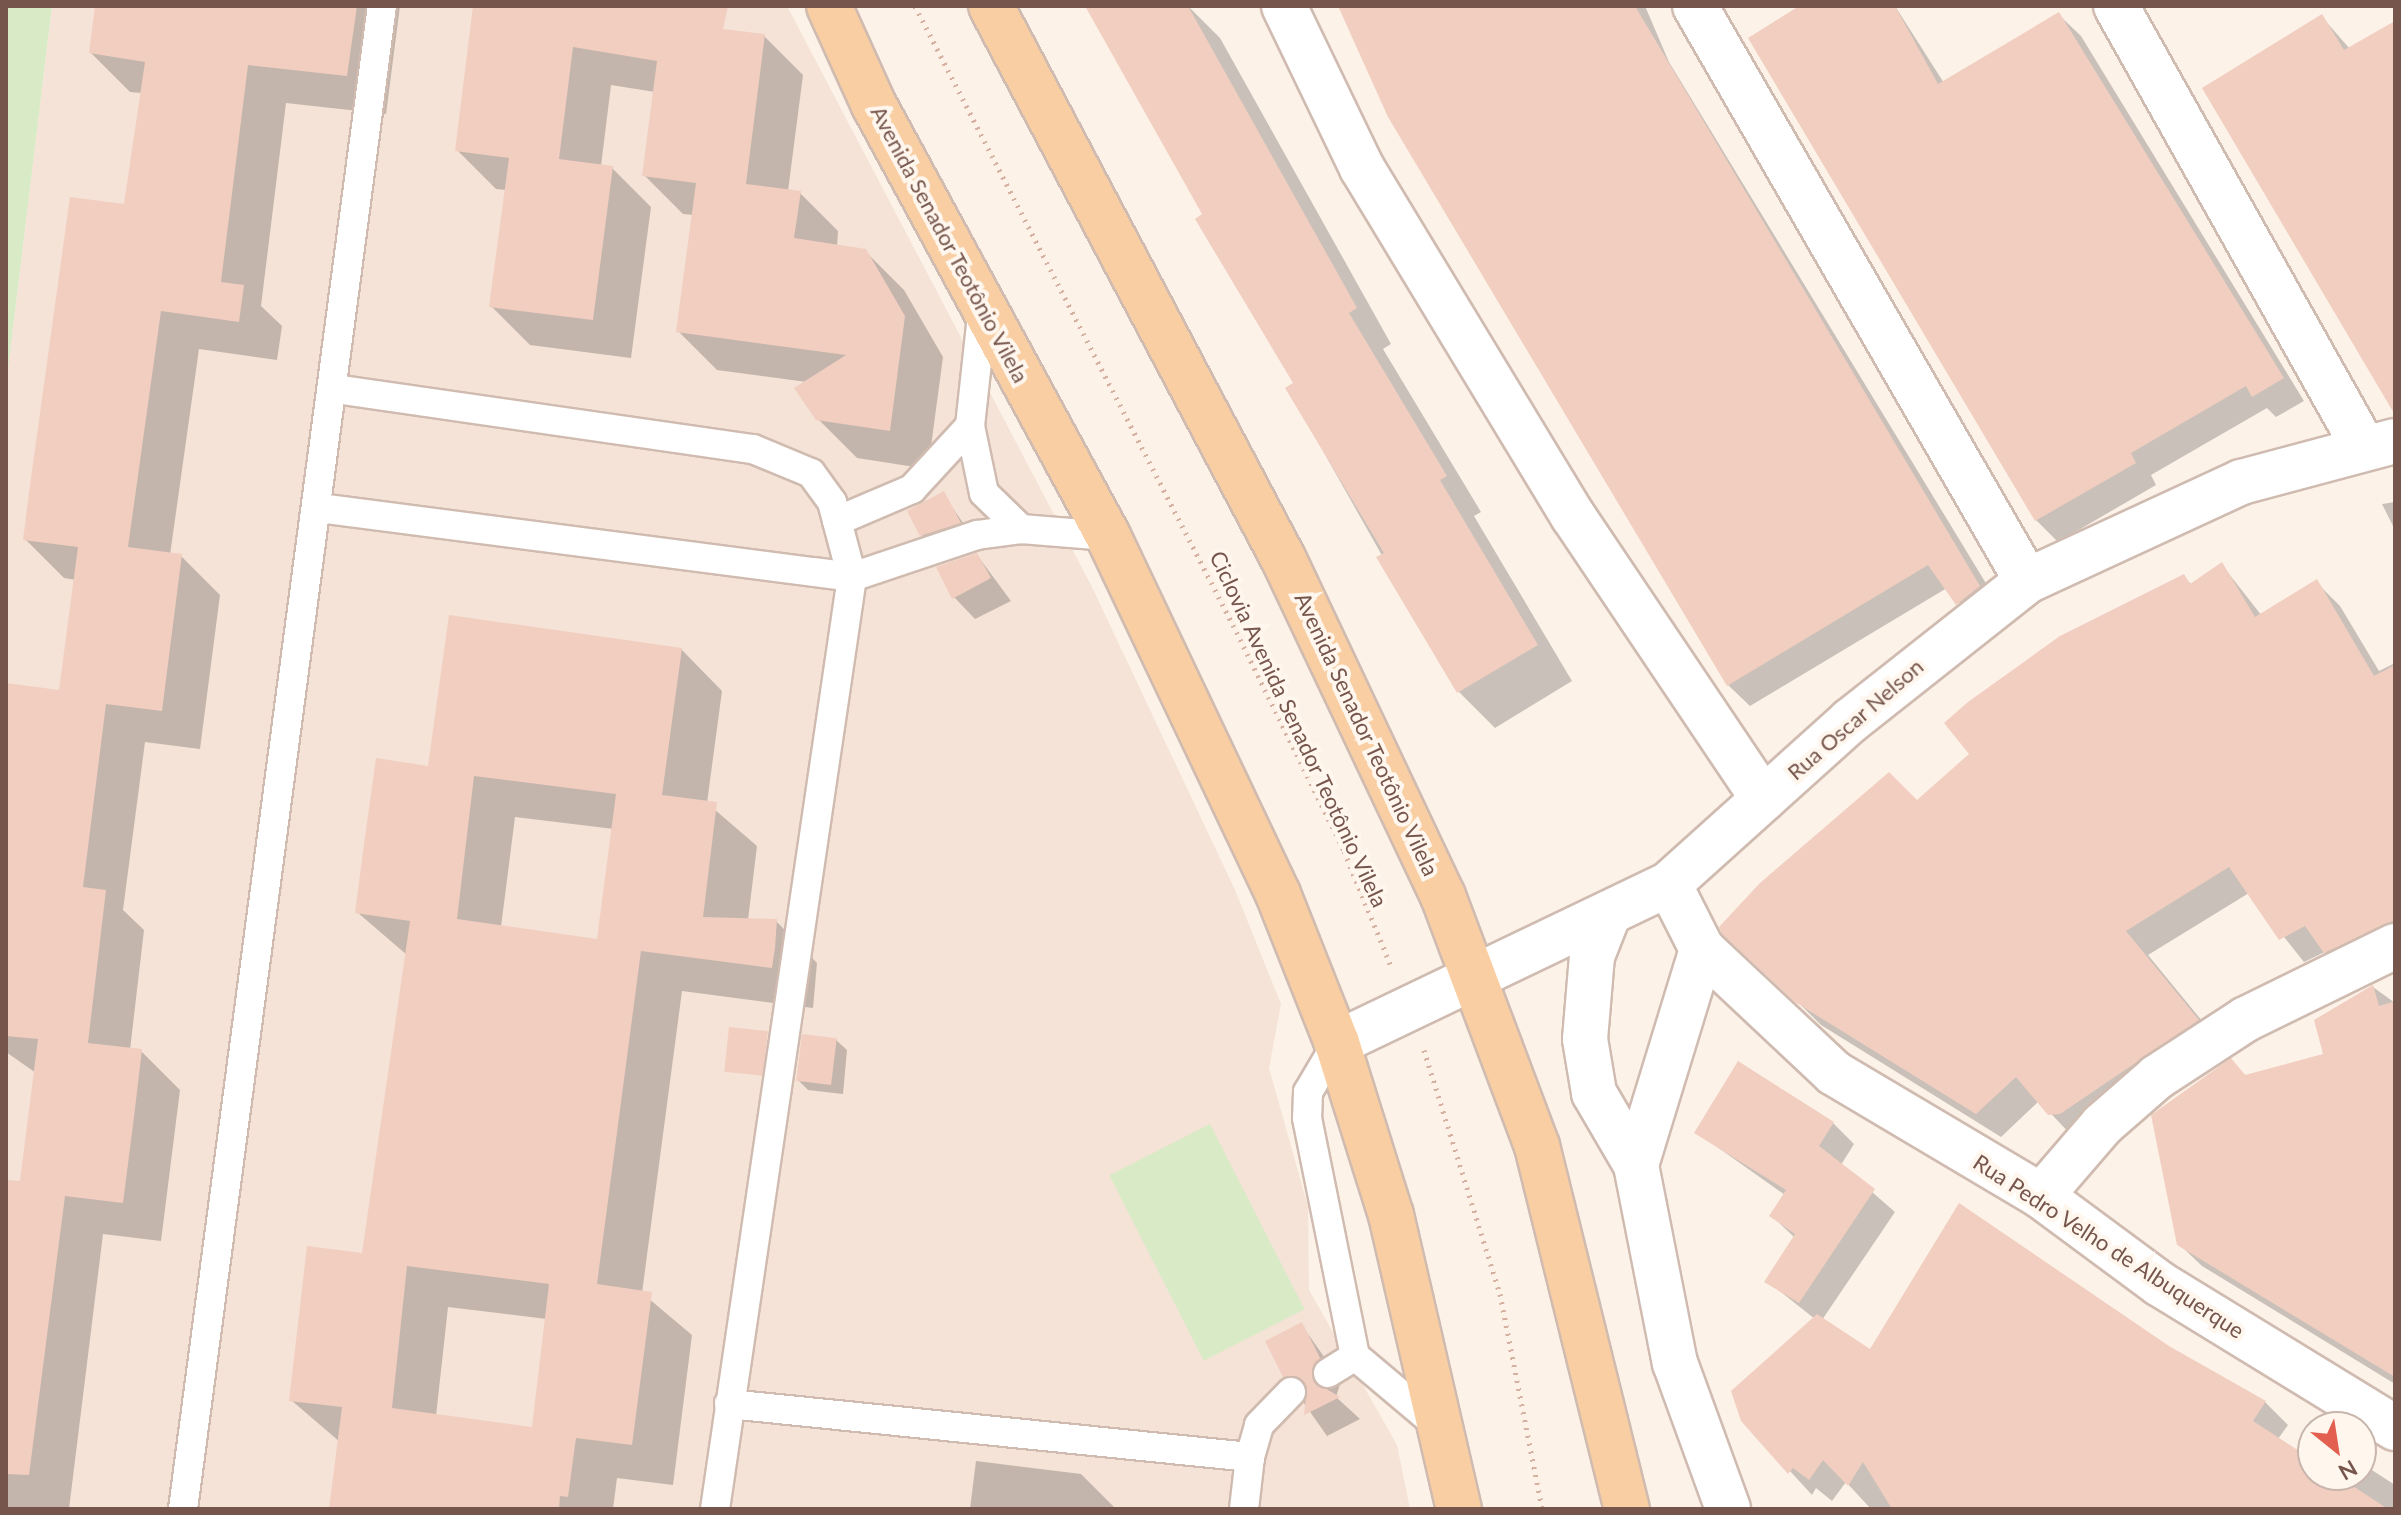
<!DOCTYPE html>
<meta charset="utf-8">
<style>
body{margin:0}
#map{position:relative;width:2401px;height:1515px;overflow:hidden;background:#fcf2e8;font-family:Lato,sans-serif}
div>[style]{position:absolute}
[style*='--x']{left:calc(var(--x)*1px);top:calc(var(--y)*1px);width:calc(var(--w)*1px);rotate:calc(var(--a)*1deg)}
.residential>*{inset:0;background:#f4e3d6}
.green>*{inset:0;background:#d9eac6;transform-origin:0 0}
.shadow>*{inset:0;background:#0003}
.building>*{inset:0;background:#f1cec0;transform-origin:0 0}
.path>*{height:5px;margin-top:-2.5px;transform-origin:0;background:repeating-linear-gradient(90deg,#d6b1a2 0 2px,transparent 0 8px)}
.roads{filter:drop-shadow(2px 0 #d0bbb0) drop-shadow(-2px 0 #d0bbb0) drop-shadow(0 2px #d0bbb0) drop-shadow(0 -2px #d0bbb0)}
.service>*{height:28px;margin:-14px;padding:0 14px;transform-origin:14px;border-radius:14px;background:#fff}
.minor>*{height:44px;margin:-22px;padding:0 22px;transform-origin:22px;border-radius:22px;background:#fff}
.primary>*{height:44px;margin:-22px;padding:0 22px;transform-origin:22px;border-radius:22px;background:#f9cea2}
span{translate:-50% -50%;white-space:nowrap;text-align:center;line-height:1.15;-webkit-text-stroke:8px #fff6ee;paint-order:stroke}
.street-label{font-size:22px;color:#76564c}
.frame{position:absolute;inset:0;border:8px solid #76564c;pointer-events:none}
.north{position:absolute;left:2297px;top:1411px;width:80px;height:80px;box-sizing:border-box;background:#fff6ee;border:2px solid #c8b6ad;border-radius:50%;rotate:150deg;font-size:22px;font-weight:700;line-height:32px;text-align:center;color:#76564c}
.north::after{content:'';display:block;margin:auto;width:28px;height:36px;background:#e35f4f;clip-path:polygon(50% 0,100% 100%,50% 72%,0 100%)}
</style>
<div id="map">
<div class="residential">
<div style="clip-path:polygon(52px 6px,787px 6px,1092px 587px,1235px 890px,1281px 1004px,1269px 1068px,1308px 1207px,1309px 1290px,1397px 1445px,1410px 1509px,6px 1509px,6px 386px)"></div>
</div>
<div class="green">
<div style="clip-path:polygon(6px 6px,52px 6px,6px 386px)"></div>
<div style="left:1210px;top:1124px;width:208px;height:113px;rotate:63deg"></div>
</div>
<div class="shadow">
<div style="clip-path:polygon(97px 6px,400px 6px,386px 114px,286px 103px,261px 306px,282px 326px,277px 360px,199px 349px,170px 555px,181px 556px,220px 595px,200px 749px,145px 742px,123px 910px,144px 930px,130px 1050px,141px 1051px,180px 1090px,161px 1241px,103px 1234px,69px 1509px,6px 1509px,6px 1182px,22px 1184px,36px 1073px,6px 1052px,6px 685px,60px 693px,76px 580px,64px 578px,25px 539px,126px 206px,142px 93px,130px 92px,91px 53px)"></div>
<div style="clip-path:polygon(476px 6px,668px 6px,666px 23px,764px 36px,803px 75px,788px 191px,800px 193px,838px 231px,837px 247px,865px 251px,904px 290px,943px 357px,928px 469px,857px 458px,818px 419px,807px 382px,717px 370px,678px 331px,694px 215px,683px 214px,644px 175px,655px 92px,611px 85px,601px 166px,612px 168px,651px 207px,631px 358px,530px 345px,491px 306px,506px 190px,496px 189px,457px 150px)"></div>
<div style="clip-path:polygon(1088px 6px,1188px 6px,1220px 38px,1391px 344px,1383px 349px,1481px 512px,1474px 516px,1572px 681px,1495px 728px,1459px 692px,1288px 389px,1296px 384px)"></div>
<div style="clip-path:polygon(1339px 6px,1645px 6px,1669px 62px,2001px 608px,1979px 626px,1947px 588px,1750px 706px,1728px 685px)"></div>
<div style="clip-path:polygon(1811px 6px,1895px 6px,1944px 83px,2059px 15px,2081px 36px,2304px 401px,2276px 417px,2267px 408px,2151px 475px,2156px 485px,2058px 542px,2036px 520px)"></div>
<div style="clip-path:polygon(2322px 17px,2350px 49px,2395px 23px,2395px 403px)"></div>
<div style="clip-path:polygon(943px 494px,970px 533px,932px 546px,922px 535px)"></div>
<div style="clip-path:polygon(2395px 502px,2395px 530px,2382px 504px)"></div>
<div style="clip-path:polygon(977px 555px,1011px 601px,975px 619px,954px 597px)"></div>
<div style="clip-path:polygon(2222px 565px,2262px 616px,2316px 582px,2340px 606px,2379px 671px,2395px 663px,2395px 957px,2349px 976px,2325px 952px,2304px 962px,2249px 893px,2148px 955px,2221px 1044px,2074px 1138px,2039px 1101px,2001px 1137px,1821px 1025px,1722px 927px,1917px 803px,2184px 577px,2192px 585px)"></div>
<div style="clip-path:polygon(evenodd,681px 649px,722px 691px,707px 803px,757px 846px,748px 920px,776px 921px,817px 963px,813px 1008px,682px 991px,642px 1293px,692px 1335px,673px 1485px,617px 1478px,613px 1509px,331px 1509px,340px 1442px,291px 1400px,364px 1255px,407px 955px,357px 912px,430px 768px,681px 649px,515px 817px,614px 829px,598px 942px,501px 927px,515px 817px,681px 649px,448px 1307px,547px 1319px,534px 1429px,436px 1416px,448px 1307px)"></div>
<div style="clip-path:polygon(2373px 987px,2395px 1003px,2395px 1384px,2202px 1266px,2179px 1244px,2154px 1116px,2231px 1061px,2246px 1076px,2326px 1055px,2316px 1020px)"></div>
<div style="clip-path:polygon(836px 1040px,847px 1050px,843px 1094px,808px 1090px,797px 1079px)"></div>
<div style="clip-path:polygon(1833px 1123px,1854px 1144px,1841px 1165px,1895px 1212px,1822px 1320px,1870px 1351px,2168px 1347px,2265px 1402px,2288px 1425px,2278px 1439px,2313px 1462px,2313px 1475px,2361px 1475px,2361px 1463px,2395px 1485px,2395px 1509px,1871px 1509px,1846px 1482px,1832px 1501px,1816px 1488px,1812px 1495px,1743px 1420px,1815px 1319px,1767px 1281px,1795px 1238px,1772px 1216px,1785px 1195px,1696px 1132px)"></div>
<div style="clip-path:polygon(1301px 1324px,1341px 1381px,1336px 1397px,1360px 1419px,1327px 1436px,1285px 1376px)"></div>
<div style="clip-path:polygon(976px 1461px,1081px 1474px,1116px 1509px,970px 1509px)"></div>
</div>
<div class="building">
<div style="clip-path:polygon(95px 6px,357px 6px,347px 76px,248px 65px,221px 282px,244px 285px,239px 322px,161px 311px,128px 547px,182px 554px,162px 711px,106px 704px,83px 887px,106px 890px,88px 1043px,142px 1049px,135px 1109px,123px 1203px,65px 1196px,29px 1475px,6px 1474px,6px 1180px,20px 1181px,38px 1039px,6px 1036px,6px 683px,59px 690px,78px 547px,23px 540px,31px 478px,70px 197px,124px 204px,145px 62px,89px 53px)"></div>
<div style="clip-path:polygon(473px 6px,728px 6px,723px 29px,765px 34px,746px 184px,801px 191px,794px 238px,866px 249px,905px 316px,890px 431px,816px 420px,794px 388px,846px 355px,676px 332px,696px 183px,642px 176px,657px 61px,573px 47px,559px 159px,613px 166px,593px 320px,489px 307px,509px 158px,455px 151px)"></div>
<div style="clip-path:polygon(1085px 6px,1188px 6px,1357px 308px,1349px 313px,1447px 476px,1440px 480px,1538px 645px,1457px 693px,1376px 557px,1384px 553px,1285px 388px,1293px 383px,1195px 219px,1202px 214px)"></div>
<div style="clip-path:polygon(1338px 6px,1635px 6px,1980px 586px,1956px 605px,1928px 565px,1727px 686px,1388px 117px)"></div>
<div style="clip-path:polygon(1799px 6px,1895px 6px,1938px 84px,2059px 12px,2284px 378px,2252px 397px,2246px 386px,2131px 453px,2136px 463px,2035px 521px,1748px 38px)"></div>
<div style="clip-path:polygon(2322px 14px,2344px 50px,2395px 21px,2395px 415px,2202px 88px)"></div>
<div style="clip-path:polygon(944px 491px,961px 523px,920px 536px,907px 511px)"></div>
<div style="clip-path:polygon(977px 553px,991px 578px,952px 599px,936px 567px)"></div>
<div style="clip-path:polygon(2222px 562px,2255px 617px,2317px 579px,2374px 676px,2395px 665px,2395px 920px,2324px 953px,2305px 926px,2279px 940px,2229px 867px,2126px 931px,2199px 1020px,2060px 1114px,2048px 1115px,2016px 1077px,1976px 1114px,1795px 1002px,1722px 934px,1719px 927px,1760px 883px,1889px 772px,1917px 800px,1969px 754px,1944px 723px,1968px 702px,2060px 636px,2184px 574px,2190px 584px)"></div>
<div style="clip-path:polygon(evenodd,449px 615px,682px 648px,662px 795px,717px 802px,703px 917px,777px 919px,775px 948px,772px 968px,641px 951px,597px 1284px,652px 1292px,632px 1445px,576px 1438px,568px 1497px,560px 1496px,559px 1509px,329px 1509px,342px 1407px,289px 1401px,307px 1246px,362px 1253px,410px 921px,355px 913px,363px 852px,376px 758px,428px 766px,449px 615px,474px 776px,616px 794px,597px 939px,457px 919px,474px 776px,449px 615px,407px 1266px,549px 1284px,532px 1427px,392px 1408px,407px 1266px)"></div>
<div style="clip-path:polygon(2373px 985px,2379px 1006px,2395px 1001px,2395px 1377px,2177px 1245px,2151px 1115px,2231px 1058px,2245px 1075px,2323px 1054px,2314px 1020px)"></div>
<div style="left:729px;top:1027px;width:39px;height:45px;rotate:6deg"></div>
<div style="left:802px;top:1034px;width:35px;height:47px;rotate:7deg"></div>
<div style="clip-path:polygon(1738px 1061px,1834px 1122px,1819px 1146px,1875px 1189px,1799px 1303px,1764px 1282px,1795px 1234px,1769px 1216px,1786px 1190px,1694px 1133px)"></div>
<div style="clip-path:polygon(1959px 1203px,2169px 1346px,2266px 1401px,2253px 1421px,2313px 1460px,2313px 1475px,2336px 1475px,2388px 1509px,1892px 1509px,1863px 1462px,1848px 1486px,1823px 1460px,1809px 1480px,1793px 1468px,1788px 1474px,1741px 1421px,1731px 1391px,1817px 1314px,1870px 1349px)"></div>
<div style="clip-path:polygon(1302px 1322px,1320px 1358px,1313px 1381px,1340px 1397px,1304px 1415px,1307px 1387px,1296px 1376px,1283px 1377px,1265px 1341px)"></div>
</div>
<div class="path">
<div style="--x:915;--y:6;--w:696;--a:62.81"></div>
<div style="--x:1233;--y:625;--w:252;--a:63.8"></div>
<div style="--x:1344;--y:851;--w:124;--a:67.8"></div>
<div style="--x:1424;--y:1050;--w:256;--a:72.7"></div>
<div style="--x:1500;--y:1294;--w:219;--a:78.9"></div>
</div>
<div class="roads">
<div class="service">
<div style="--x:335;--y:389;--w:422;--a:8.2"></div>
<div style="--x:753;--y:449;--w:63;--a:22.5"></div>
<div style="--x:811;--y:473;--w:36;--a:54"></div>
<div style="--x:832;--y:502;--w:78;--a:75.1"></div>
<div style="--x:852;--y:577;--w:942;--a:98.36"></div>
<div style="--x:970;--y:426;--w:68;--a:78.2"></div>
<div style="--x:984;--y:493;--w:52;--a:44.2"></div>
<div style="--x:319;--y:508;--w:537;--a:7.38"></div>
<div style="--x:852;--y:577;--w:132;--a:-18.6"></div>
<div style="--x:977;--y:535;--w:44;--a:-7.8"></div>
<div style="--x:1021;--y:529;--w:87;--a:4.6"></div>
<div style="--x:837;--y:521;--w:82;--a:-23.1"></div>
<div style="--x:912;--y:489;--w:86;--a:-47.4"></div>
<div style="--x:970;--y:426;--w:121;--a:-83.8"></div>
<div style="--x:1337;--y:1043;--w:57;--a:120.6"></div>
<div style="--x:1308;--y:1092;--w:26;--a:92"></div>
<div style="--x:1307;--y:1118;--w:243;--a:78.6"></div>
<div style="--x:1355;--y:1356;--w:109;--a:40.1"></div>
<div style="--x:1328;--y:1373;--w:32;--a:-32"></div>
<div style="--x:729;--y:1404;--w:524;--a:5.81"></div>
<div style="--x:1250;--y:1457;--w:52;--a:96.6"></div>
<div style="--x:1250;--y:1457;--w:33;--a:-74"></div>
<div style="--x:1259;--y:1425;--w:46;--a:-45.9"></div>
<div style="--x:183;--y:1509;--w:1516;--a:-82.46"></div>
</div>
<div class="minor">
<div style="--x:1284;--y:6;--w:180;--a:64.3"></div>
<div style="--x:1362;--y:168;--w:407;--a:58.8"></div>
<div style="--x:1573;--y:516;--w:341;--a:56.1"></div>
<div style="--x:1695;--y:6;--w:664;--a:60"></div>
<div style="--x:2116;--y:6;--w:505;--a:60.69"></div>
<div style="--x:1669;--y:884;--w:73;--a:63.1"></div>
<div style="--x:1702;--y:949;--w:181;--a:43.2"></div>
<div style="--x:1834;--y:1073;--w:241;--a:30.7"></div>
<div style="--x:2041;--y:1196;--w:148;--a:36.5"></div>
<div style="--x:2160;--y:1284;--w:276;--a:31.5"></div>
<div style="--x:1607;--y:918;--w:41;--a:111.5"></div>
<div style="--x:1592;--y:956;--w:83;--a:94.8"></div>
<div style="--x:1585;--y:1039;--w:55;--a:80.5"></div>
<div style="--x:1594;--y:1093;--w:83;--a:59.7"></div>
<div style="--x:1636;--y:1165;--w:202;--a:78.9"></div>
<div style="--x:1675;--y:1363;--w:155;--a:70"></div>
<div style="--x:1337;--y:1043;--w:368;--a:-25.6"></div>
<div style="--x:1669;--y:884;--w:244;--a:-42"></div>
<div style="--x:1850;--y:721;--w:226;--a:-38.3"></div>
<div style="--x:2027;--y:581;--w:236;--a:-24.8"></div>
<div style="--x:2241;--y:482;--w:159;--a:-14.9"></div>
<div style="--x:1636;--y:1165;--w:226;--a:-73"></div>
<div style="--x:2041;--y:1196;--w:94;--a:-49.3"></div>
<div style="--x:2102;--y:1125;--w:73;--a:-41.1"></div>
<div style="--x:2157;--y:1077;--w:106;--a:-33.1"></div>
<div style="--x:2246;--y:1019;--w:166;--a:-26.1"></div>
</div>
<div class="primary">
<div style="--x:829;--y:6;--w:109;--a:65.6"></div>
<div style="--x:874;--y:105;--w:490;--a:61.5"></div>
<div style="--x:1108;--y:536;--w:396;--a:64.6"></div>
<div style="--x:1278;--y:894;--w:160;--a:68.4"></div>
<div style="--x:1337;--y:1043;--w:180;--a:72.6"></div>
<div style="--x:1391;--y:1215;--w:302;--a:77"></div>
<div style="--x:991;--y:6;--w:627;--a:62.13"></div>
<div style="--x:1284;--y:560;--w:372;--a:64.7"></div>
<div style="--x:1443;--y:896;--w:267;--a:69.4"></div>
<div style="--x:1537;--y:1146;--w:374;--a:76.1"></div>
</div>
</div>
<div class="street-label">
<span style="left:950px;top:244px;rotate:62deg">Avenida Senador Teotônio Vilela</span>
<span style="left:1855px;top:719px;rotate:-41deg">Rua Oscar Nelson</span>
<span style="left:1299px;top:729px;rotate:65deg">Ciclovia Avenida Senador Teotônio Vilela</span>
<span style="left:1367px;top:734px;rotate:65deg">Avenida Senador Teotônio Vilela</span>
<span style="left:2109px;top:1246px;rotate:33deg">Rua Pedro Velho de Albuquerque</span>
</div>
<div class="frame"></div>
<div class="north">N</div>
</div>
